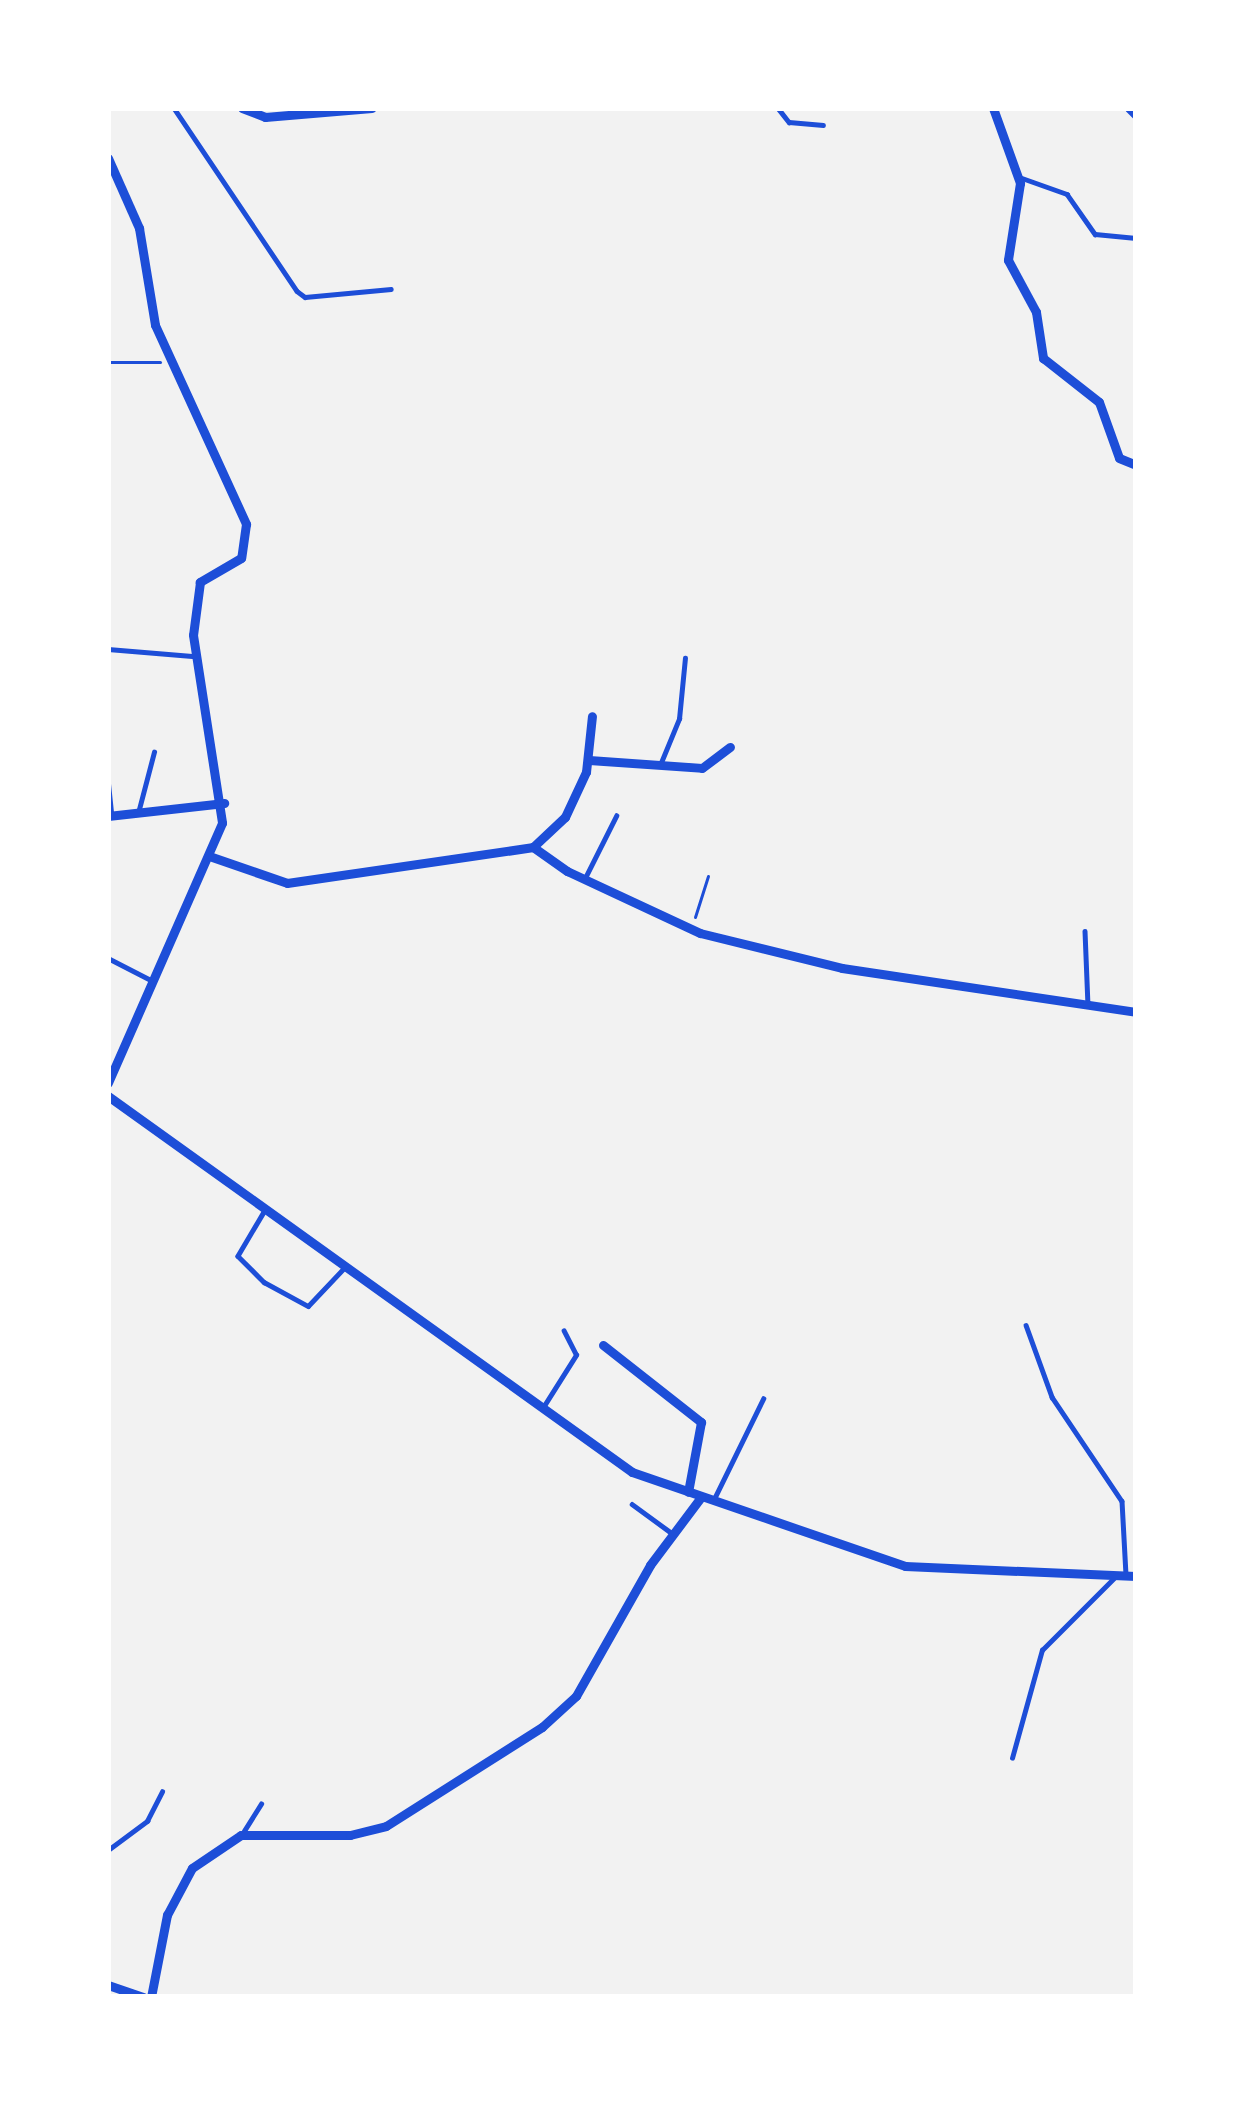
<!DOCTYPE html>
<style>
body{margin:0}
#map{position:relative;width:1244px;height:2105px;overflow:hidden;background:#f2f2f2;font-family:Lato,sans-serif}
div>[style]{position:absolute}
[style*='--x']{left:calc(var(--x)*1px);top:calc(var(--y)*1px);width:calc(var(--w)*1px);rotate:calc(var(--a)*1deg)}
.path>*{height:3px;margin:-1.5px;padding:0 1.5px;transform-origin:1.5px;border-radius:1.5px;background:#1d4ed8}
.service>*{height:4.5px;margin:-2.25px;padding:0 2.25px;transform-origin:2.25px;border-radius:2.25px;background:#1d4ed8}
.minor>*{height:9px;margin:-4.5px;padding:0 4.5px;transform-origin:4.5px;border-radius:4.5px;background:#1d4ed8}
span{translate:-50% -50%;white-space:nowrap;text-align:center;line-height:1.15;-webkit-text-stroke:10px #fff;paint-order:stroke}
.frame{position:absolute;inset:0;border:111px solid #fff;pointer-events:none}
</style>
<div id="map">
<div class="path">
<div style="--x:108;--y:362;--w:52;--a:0"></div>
<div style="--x:695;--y:917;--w:43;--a:-72.4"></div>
</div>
<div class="service">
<div style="--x:174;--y:108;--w:220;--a:56.1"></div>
<div style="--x:297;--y:291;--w:10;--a:37"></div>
<div style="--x:305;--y:297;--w:86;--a:-5.3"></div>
<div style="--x:778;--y:108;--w:18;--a:52"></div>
<div style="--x:789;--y:122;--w:34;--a:5"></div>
<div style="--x:1022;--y:178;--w:48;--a:19.6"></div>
<div style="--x:1067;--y:194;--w:49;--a:55"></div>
<div style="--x:1095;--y:234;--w:41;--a:5.6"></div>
<div style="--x:108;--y:649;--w:84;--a:4.8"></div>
<div style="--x:660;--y:765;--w:50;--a:-67.6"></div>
<div style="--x:679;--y:719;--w:61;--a:-84.4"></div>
<div style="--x:108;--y:779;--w:37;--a:84"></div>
<div style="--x:138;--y:813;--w:63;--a:-75.3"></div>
<div style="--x:584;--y:880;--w:72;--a:-63.4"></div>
<div style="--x:1085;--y:931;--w:74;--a:87.7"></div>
<div style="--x:108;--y:958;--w:46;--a:27.1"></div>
<div style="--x:264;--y:1212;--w:51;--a:120.6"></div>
<div style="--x:238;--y:1256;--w:37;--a:45"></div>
<div style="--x:264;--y:1282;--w:50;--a:28.6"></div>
<div style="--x:308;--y:1306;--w:52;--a:-46.5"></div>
<div style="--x:1026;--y:1325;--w:77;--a:70.1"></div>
<div style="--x:1052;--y:1397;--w:125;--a:56.1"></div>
<div style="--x:1122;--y:1501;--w:75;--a:86.9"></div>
<div style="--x:542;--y:1409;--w:64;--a:-57.8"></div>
<div style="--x:576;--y:1355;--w:27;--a:-117"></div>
<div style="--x:713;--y:1501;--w:114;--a:-63.9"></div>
<div style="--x:632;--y:1504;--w:51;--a:36.2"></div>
<div style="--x:1012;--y:1758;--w:112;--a:-74.5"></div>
<div style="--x:1042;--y:1650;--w:103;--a:-45"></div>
<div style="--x:244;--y:1831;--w:32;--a:-58"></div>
<div style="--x:108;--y:1850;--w:49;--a:-36.6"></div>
<div style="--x:147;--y:1821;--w:33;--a:-63"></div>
</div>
<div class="minor">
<div style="--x:242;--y:108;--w:25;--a:21"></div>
<div style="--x:265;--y:117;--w:107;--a:-4.8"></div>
<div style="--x:993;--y:108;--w:80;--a:70.2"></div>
<div style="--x:1020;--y:183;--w:78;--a:98.9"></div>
<div style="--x:1008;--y:260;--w:59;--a:61.7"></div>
<div style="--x:1036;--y:312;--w:47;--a:81.3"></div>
<div style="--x:1043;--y:358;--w:71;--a:38.2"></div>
<div style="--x:1099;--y:402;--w:59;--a:70.3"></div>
<div style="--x:1119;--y:458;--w:18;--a:22"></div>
<div style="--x:1129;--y:108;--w:10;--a:45"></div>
<div style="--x:108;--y:158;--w:77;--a:66.1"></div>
<div style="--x:139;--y:228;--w:98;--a:80.6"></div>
<div style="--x:155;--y:325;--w:219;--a:65.4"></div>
<div style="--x:246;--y:524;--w:34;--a:98"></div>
<div style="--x:241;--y:558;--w:48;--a:149.7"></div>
<div style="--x:200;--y:582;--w:53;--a:97.5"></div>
<div style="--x:193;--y:635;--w:190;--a:81.2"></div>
<div style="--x:222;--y:823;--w:284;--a:113.7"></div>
<div style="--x:589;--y:760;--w:113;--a:4"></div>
<div style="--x:702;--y:768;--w:35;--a:-37"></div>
<div style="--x:108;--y:816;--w:117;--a:-6.4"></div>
<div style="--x:533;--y:847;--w:42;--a:35.2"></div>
<div style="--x:567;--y:871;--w:147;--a:25"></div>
<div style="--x:700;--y:933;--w:146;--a:13.8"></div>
<div style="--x:842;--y:968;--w:297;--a:8.5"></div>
<div style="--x:212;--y:857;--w:79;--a:19.1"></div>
<div style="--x:287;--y:883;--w:249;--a:-8.3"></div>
<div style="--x:533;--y:847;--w:44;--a:-43.2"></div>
<div style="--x:565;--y:817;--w:50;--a:-65"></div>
<div style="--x:586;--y:772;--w:56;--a:-83.9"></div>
<div style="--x:108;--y:1096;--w:645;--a:35.66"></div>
<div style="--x:632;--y:1472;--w:289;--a:19"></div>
<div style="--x:905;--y:1566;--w:231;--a:2.5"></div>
<div style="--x:603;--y:1345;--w:125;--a:38.2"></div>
<div style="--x:701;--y:1422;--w:71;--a:100.5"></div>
<div style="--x:108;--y:1985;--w:37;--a:19"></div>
<div style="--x:151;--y:1997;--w:84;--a:-79"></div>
<div style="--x:167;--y:1915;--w:53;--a:-62"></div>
<div style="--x:192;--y:1868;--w:59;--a:-34"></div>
<div style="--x:241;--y:1835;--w:109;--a:0"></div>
<div style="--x:350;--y:1835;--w:37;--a:-14"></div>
<div style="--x:386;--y:1826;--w:185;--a:-32.4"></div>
<div style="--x:542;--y:1727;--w:46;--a:-42.4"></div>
<div style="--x:576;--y:1696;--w:150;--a:-60.5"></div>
<div style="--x:650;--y:1565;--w:85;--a:-53.1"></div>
</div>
<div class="frame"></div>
</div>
